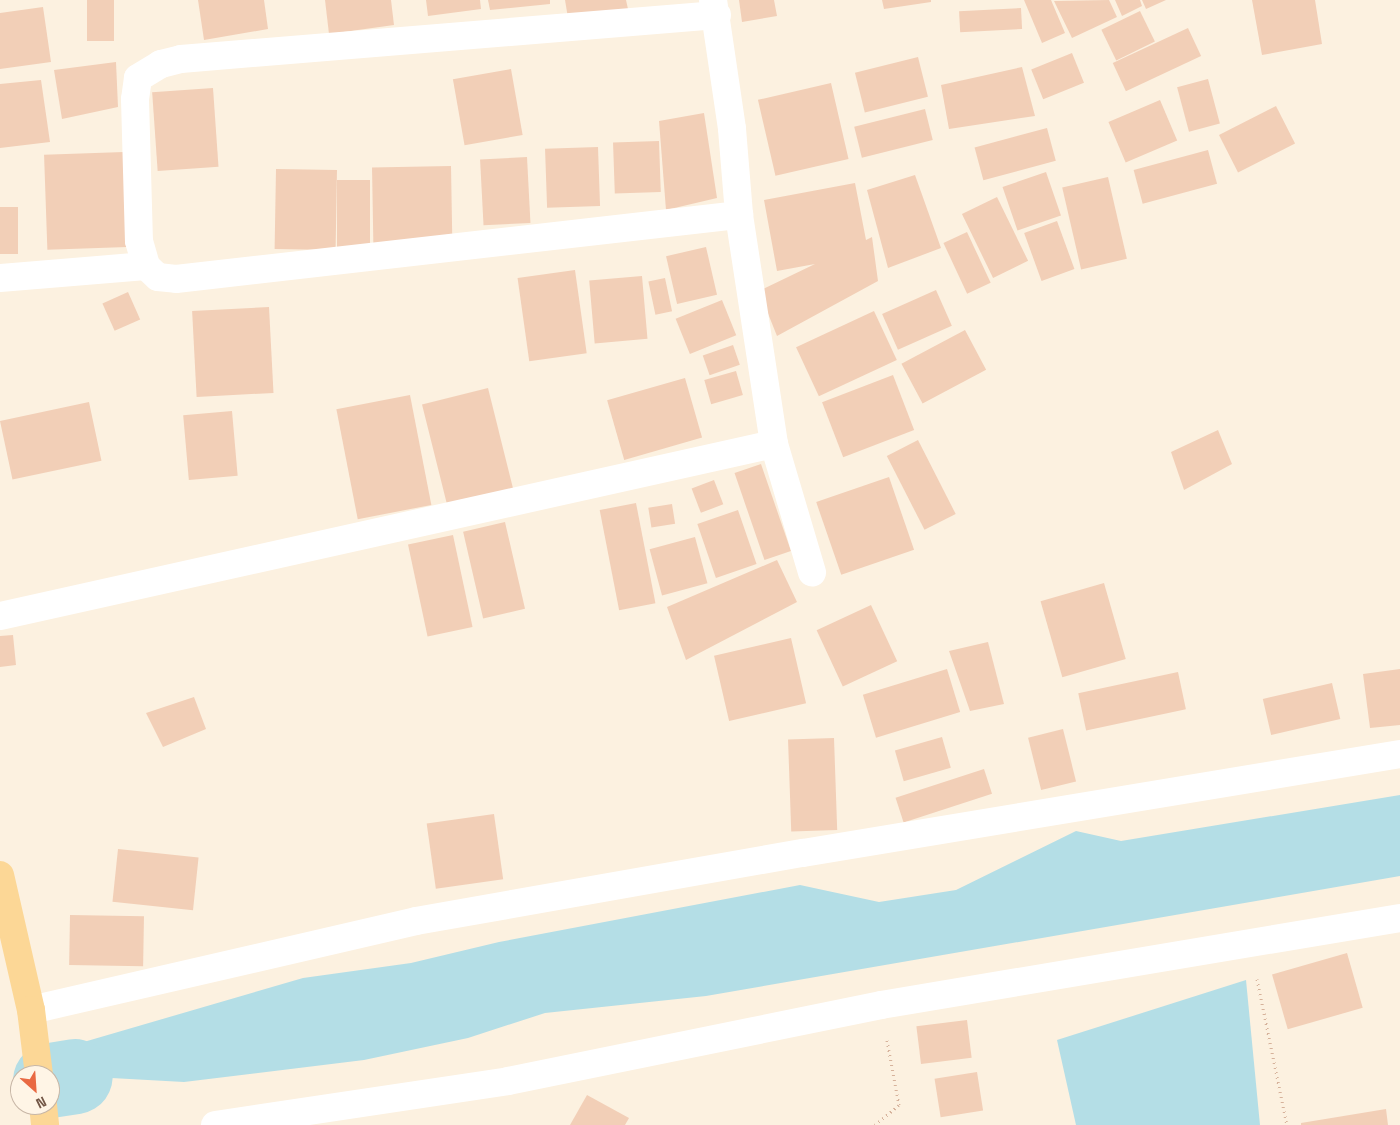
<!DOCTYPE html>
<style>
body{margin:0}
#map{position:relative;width:1400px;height:1125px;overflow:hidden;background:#fcf1e0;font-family:"Space Grotesk",sans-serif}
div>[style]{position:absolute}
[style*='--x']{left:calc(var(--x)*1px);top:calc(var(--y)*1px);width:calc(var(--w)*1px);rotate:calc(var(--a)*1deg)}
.water>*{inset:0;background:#b4dee6}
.river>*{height:75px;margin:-37.5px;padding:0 37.5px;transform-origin:37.5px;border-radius:37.5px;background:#b4dee6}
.building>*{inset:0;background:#f2cfb7;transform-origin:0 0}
.path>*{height:3px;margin-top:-1.5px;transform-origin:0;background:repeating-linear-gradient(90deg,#d6b29b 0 1px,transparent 0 5px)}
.minor>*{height:28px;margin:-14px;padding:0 14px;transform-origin:14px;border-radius:14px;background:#fff}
.major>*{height:28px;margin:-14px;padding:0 14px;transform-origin:14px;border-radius:14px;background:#fcd796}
span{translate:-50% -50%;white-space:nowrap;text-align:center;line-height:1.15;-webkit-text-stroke:4.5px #fff5e6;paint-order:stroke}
.north{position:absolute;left:10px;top:1065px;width:50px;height:50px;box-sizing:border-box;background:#fff5e6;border:1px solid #c7b6a6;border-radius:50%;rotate:154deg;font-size:14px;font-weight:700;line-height:20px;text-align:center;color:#735747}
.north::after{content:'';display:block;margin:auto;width:18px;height:22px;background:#e96942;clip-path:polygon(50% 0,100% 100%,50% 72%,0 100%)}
</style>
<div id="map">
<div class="water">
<div style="clip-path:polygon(1400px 795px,1400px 876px,706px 996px,545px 1013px,468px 1038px,364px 1060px,184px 1082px,75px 1076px,70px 1046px,303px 978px,411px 963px,499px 942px,800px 885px,879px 902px,956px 890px,1076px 831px,1121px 841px)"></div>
<div style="clip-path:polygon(1246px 980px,1260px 1125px,1076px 1125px,1057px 1040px)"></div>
</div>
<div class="river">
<div style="--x:50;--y:1080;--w:25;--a:-9"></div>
</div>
<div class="building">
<div style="left:87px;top:0;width:27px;height:41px"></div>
<div style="clip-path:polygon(198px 0,264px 0,268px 29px,204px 40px)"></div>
<div style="clip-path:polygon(325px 0,391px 0,394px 25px,329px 34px)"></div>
<div style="clip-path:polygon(426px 0,480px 0,481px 9px,428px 16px)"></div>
<div style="clip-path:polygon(488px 0,550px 0,550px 4px,490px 10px)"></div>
<div style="clip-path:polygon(565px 0,626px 0,628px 9px,568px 18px)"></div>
<div style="clip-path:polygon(739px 0,774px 0,777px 16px,742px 22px)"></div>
<div style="clip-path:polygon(882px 0,931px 0,931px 2px,884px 9px)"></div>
<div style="clip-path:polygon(1024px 0,1051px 0,1065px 33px,1042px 43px)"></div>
<div style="clip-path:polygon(1109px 0,1117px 17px,1072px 38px,1054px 1px)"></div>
<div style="clip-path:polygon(1115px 0,1140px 0,1142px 6px,1122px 16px)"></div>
<div style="clip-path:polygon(1142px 0,1166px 0,1146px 9px)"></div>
<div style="clip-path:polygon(1252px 0,1315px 0,1322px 44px,1262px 55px)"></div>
<div style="clip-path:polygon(43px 7px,51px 62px,0 69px,0 13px)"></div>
<div style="left:1021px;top:8px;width:21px;height:62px;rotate:87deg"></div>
<div style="left:1140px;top:11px;width:34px;height:43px;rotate:64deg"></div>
<div style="left:1188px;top:28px;width:31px;height:83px;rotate:65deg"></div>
<div style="left:1072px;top:53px;width:32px;height:44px;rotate:68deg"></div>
<div style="left:918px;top:57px;width:41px;height:65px;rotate:76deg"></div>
<div style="clip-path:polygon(116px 62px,118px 107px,62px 119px,54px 70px)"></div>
<div style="clip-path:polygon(1022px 67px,1035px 116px,949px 129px,941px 85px)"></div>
<div style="left:511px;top:69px;width:67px;height:59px;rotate:80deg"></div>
<div style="left:1208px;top:79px;width:46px;height:32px;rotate:75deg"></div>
<div style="clip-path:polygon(41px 80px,50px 142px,0 148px,0 84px)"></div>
<div style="left:831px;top:83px;width:78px;height:75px;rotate:77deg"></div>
<div style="left:213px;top:88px;width:79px;height:61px;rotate:86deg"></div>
<div style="left:1160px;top:100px;width:44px;height:56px;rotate:67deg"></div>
<div style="left:1276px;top:106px;width:42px;height:64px;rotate:63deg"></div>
<div style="left:925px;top:109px;width:32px;height:73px;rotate:76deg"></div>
<div style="clip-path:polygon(704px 113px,717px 198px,666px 210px,659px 121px)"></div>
<div style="left:1047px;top:128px;width:34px;height:75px;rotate:75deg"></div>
<div style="left:659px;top:141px;width:51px;height:46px;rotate:88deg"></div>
<div style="left:598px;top:147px;width:59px;height:53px;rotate:88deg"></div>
<div style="left:1208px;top:150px;width:35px;height:77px;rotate:75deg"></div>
<div style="left:124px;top:152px;width:95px;height:80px;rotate:88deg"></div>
<div style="left:527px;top:157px;width:66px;height:47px;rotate:87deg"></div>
<div style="left:451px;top:166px;width:77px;height:79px;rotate:89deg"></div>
<div style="left:276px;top:169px;width:61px;height:80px;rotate:1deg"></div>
<div style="left:1046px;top:172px;width:46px;height:46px;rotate:71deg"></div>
<div style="clip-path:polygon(915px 175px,941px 248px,888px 268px,867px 190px)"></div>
<div style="left:1108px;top:177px;width:84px;height:47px;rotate:77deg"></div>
<div style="left:337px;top:180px;width:33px;height:70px"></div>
<div style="clip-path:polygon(855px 183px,866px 240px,872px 237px,878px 281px,777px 336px,759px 291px,815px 264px,777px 271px,764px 200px)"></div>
<div style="left:997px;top:197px;width:71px;height:39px;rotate:64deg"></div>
<div style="left:0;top:207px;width:18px;height:47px"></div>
<div style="left:1057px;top:221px;width:51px;height:35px;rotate:70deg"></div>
<div style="left:967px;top:232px;width:56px;height:26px;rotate:65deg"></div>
<div style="left:706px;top:247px;width:49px;height:41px;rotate:77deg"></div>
<div style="left:575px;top:270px;width:84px;height:58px;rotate:82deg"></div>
<div style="left:642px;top:276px;width:63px;height:53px;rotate:85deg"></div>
<div style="left:665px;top:278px;width:34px;height:17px;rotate:78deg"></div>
<div style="left:936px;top:290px;width:39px;height:59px;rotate:66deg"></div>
<div style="left:128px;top:292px;width:30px;height:28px;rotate:66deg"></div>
<div style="left:722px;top:300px;width:38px;height:50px;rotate:68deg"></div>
<div style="left:269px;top:307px;width:86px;height:77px;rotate:87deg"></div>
<div style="left:874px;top:311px;width:54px;height:86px;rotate:65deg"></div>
<div style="left:965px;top:330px;width:45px;height:72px;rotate:62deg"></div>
<div style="left:733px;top:345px;width:21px;height:32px;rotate:71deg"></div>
<div style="left:736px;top:371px;width:25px;height:33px;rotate:74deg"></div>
<div style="left:893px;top:375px;width:59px;height:76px;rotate:69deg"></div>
<div style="left:685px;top:378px;width:62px;height:81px;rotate:74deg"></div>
<div style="left:488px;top:388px;width:106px;height:68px;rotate:76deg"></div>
<div style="left:410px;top:395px;width:112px;height:75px;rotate:79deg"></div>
<div style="left:89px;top:402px;width:60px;height:91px;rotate:78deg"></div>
<div style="left:232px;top:411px;width:65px;height:49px;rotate:85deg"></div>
<div style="clip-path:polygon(1218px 430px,1232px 464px,1184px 490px,1171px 452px)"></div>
<div style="left:918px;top:440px;width:83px;height:35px;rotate:63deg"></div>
<div style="left:761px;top:464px;width:92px;height:28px;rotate:71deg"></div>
<div style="left:889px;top:477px;width:77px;height:77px;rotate:71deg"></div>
<div style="left:714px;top:480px;width:26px;height:24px;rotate:69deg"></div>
<div style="left:636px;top:503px;width:102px;height:37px;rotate:79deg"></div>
<div style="left:672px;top:504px;width:20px;height:24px;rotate:81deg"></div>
<div style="left:738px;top:510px;width:57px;height:43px;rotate:71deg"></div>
<div style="left:505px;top:522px;width:89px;height:43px;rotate:77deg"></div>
<div style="left:453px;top:535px;width:94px;height:46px;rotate:78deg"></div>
<div style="left:695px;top:537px;width:48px;height:47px;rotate:75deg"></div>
<div style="clip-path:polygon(777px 560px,797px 602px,686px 660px,667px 607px)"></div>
<div style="left:1104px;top:583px;width:79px;height:66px;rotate:74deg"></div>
<div style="left:871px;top:605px;width:62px;height:60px;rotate:65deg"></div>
<div style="clip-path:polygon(13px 635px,16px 665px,0 667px,0 636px)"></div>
<div style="left:791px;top:638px;width:67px;height:79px;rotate:77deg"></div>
<div style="clip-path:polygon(988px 642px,1004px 704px,970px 711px,949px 651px)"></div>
<div style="left:947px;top:669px;width:45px;height:88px;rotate:73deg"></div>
<div style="clip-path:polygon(1400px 669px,1400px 725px,1370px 728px,1363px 674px)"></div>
<div style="left:1178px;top:672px;width:38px;height:102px;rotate:78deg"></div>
<div style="left:1332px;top:683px;width:37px;height:71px;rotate:77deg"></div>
<div style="clip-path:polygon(194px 697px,206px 729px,163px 747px,146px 713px)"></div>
<div style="left:1063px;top:729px;width:54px;height:36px;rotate:76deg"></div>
<div style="left:942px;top:737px;width:32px;height:49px;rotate:74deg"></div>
<div style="left:834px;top:738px;width:92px;height:46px;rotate:88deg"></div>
<div style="left:984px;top:769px;width:26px;height:93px;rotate:72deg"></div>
<div style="left:494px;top:814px;width:66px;height:68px;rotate:82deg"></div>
<div style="left:118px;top:849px;width:81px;height:53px;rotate:6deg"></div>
<div style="left:70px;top:915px;width:74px;height:50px;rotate:1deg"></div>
<div style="left:1347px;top:953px;width:57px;height:78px;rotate:74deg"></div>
<div style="left:967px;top:1020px;width:38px;height:51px;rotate:83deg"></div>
<div style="left:977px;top:1072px;width:39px;height:43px;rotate:81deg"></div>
<div style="clip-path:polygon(587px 1095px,629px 1118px,625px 1125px,570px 1125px)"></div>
<div style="clip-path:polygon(1386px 1109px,1388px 1125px,1301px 1125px,1301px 1123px)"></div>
</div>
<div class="path">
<div style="--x:1257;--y:979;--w:149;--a:78.4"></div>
<div style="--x:875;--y:1125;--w:31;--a:-40"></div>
<div style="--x:899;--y:1105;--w:66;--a:-100.5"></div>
</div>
<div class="minor">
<div style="--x:713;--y:0;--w:130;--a:81.6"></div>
<div style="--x:732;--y:129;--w:86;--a:85.3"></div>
<div style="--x:739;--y:215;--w:232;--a:81.3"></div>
<div style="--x:774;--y:444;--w:134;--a:73.5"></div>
<div style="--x:717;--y:15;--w:538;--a:175.31"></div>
<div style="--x:181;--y:59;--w:21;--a:166"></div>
<div style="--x:161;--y:64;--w:27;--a:149"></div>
<div style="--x:138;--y:78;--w:21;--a:98"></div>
<div style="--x:135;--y:99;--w:142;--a:88.4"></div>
<div style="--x:139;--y:241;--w:26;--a:74"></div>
<div style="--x:146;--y:266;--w:16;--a:43"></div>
<div style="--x:158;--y:277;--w:18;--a:6"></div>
<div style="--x:176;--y:279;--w:567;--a:-6.49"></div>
<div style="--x:0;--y:278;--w:146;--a:-4.7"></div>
<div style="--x:0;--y:616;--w:793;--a:-12.53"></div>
<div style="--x:31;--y:1010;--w:395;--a:-13"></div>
<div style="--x:416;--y:921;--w:393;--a:-10"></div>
<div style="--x:803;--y:853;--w:605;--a:-9.42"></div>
<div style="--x:215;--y:1125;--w:296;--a:-8.5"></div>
<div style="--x:508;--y:1081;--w:381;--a:-11.5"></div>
<div style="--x:881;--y:1005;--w:526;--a:-9.52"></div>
</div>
<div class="major">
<div style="--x:0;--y:875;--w:139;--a:77.1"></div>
<div style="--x:31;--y:1010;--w:65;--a:83"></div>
<div style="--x:43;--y:1105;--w:20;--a:84"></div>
</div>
<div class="north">N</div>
</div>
